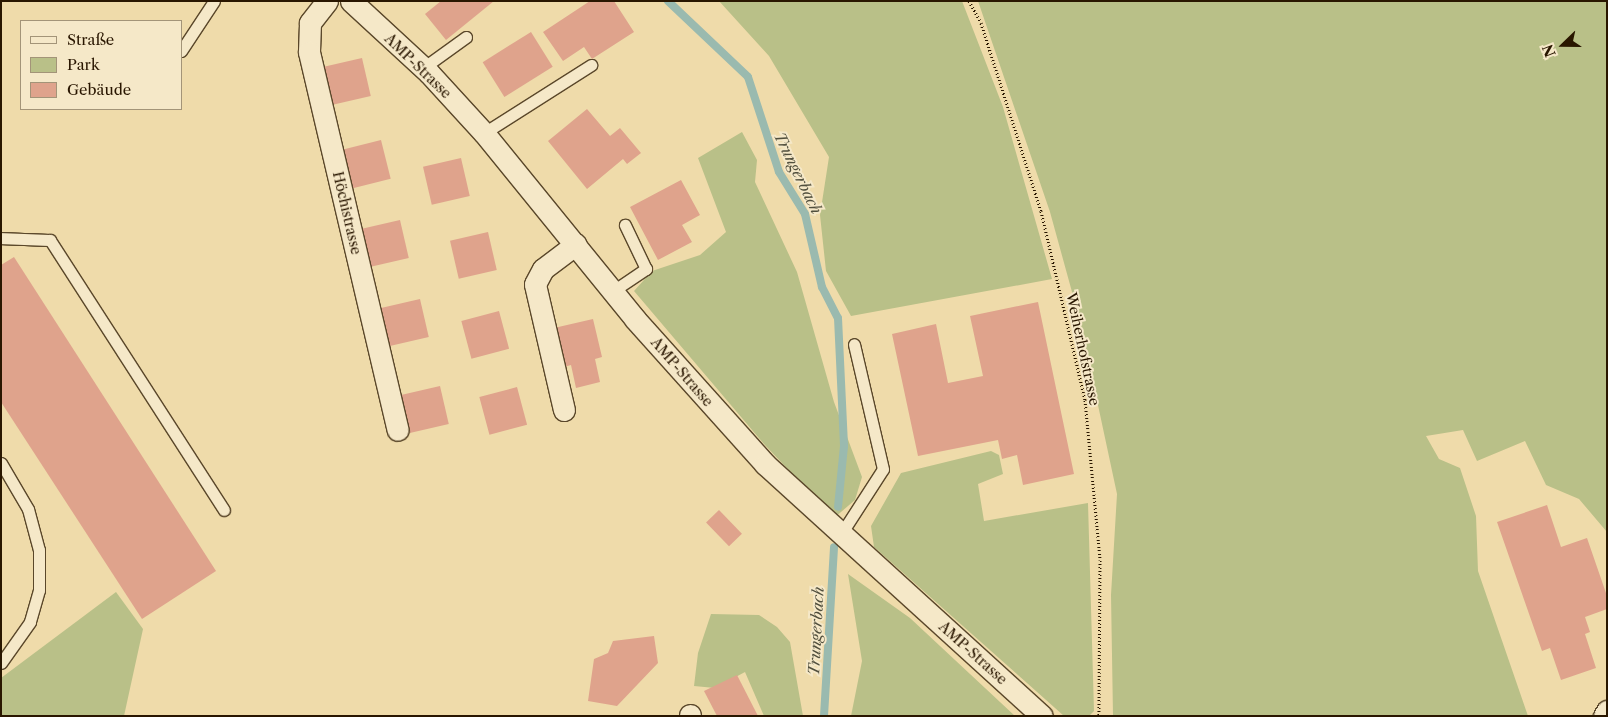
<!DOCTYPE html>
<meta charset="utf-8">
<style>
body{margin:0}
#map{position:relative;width:1608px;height:717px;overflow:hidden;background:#efdbaa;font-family:"Libre Caslon Text",serif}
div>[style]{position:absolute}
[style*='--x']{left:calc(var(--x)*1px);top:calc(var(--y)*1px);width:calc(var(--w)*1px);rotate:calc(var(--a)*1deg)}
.green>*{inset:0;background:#b9c088}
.stream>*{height:8px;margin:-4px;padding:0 4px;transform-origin:4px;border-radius:4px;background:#9abaaf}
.building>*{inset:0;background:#dfa38c;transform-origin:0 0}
.path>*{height:3px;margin-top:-1.5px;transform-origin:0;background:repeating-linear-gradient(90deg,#291600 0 1px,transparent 0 3.5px)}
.roads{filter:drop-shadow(1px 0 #5a472a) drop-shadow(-1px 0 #5a472a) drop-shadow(0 1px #5a472a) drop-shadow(0 -1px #5a472a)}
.service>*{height:11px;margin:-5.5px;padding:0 5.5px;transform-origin:5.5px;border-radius:5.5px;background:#f5e8c8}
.minor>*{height:21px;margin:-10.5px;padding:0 10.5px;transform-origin:10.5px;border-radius:10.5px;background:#f5e8c8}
span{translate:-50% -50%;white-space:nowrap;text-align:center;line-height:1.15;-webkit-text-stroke:4px #f5e8c8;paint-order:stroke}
.street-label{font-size:14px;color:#291600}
.water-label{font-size:15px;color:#514f3d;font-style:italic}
.frame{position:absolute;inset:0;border:2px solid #291600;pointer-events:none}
.legend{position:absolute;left:20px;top:20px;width:162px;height:90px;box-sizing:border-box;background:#f5e8c8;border:1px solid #a39478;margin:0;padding:6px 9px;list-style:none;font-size:15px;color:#291600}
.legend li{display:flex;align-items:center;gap:10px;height:25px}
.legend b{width:25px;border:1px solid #a39478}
.north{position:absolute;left:1538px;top:20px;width:50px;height:50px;-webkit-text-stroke:4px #f5e8c8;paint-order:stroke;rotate:248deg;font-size:14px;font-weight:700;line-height:20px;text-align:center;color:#291600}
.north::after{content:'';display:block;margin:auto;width:18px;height:22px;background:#291600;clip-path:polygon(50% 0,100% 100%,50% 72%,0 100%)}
</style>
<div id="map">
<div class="green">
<div style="clip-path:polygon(719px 1px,962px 1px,1003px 107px,1052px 279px,851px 316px,826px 271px,820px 215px,829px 157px,769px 56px)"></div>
<div style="clip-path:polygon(978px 1px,1607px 1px,1607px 532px,1579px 499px,1546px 485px,1525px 441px,1477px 461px,1463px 430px,1426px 436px,1439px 459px,1460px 468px,1476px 516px,1478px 571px,1528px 716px,1113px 716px,1111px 595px,1117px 494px,1080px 321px,1050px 212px)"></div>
<div style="clip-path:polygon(742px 132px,757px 160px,755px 182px,797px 272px,834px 402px,862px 477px,855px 500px,834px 518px,764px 444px,634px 291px,652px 271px,700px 255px,726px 232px,698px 158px)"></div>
<div style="clip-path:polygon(991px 451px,999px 455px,1003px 474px,978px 484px,984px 521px,1088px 503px,1094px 711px,1089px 716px,1064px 716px,874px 547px,871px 526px,901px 473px)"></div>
<div style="clip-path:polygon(848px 574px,910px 618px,1015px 716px,851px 716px,862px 661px)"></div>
<div style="clip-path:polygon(116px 592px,143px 629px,124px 716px,1px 716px,1px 678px)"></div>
<div style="clip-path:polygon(711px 614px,759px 615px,777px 627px,790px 642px,803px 716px,764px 716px,745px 672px,715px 688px,694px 686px,698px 653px)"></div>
</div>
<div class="stream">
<div style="--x:668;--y:1;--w:110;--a:43.5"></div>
<div style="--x:748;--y:77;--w:100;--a:71.9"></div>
<div style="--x:779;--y:172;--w:49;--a:58.2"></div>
<div style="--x:805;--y:214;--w:75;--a:76.9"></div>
<div style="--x:822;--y:287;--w:35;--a:63"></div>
<div style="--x:838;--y:318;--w:128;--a:87.3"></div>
<div style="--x:844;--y:446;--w:61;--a:95.6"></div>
<div style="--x:824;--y:716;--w:169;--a:-86.6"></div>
</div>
<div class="building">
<div style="clip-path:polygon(441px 1px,494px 1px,446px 40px,425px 14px)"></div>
<div style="clip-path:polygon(590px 1px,614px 1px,634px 32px,592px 59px,584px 47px,563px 61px,543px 32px)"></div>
<div style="left:531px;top:32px;width:41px;height:57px;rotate:58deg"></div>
<div style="left:362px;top:58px;width:39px;height:39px;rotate:77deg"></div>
<div style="clip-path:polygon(587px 109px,610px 136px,620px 128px,641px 153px,627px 164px,623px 159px,587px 189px,548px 141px)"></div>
<div style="left:381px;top:140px;width:40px;height:39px;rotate:76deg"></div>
<div style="left:461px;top:158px;width:39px;height:39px;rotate:77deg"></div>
<div style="clip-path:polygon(681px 180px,700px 215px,682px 225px,692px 242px,658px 260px,630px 207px)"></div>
<div style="left:400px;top:220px;width:39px;height:39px;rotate:77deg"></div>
<div style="left:488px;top:232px;width:39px;height:39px;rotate:77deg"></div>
<div style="clip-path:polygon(14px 257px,216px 571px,142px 619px,1px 402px,1px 265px)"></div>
<div style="left:420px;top:299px;width:39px;height:40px;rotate:77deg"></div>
<div style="clip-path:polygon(1038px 302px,1074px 474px,1023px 485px,1017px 455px,1002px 459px,998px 440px,918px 456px,892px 334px,936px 324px,948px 383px,983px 376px,970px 316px)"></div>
<div style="left:499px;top:311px;width:39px;height:39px;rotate:75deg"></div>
<div style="clip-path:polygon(593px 319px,602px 357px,595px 359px,600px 382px,576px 388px,571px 365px,564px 367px,554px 328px)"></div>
<div style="left:440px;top:386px;width:39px;height:40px;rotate:77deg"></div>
<div style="left:517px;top:387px;width:39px;height:39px;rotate:75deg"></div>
<div style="clip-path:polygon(1547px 505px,1561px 547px,1587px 538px,1607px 596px,1607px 609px,1585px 617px,1590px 632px,1585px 634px,1596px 668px,1561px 680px,1550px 648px,1542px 651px,1497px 522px)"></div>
<div style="left:719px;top:510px;width:33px;height:18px;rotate:46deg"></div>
<div style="clip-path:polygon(654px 636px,658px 663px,617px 706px,588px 701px,594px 659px,608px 653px,613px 641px)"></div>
<div style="clip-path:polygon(737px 675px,758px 716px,717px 716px,704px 691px)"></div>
</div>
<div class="path">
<div style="--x:969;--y:1;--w:25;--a:61"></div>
<div style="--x:981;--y:23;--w:197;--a:72.3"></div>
<div style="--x:1041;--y:211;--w:194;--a:76.9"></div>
<div style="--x:1085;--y:400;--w:161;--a:84.6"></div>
<div style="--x:1100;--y:560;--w:156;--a:90.4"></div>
</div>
<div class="roads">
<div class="service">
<div style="--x:181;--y:51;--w:60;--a:-56.6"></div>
<div style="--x:423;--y:68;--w:53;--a:-35.8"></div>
<div style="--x:484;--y:133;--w:127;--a:-32.4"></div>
<div style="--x:1;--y:238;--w:49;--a:2.3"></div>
<div style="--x:50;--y:240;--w:321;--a:57.2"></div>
<div style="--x:613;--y:291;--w:40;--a:-34"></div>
<div style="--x:646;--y:269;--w:49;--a:-115.5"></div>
<div style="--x:1;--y:463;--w:53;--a:59.6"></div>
<div style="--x:28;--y:509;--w:42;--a:75"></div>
<div style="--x:39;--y:550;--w:40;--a:90"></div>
<div style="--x:39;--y:590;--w:33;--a:106"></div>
<div style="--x:30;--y:622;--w:50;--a:125.3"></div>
<div style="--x:841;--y:534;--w:77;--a:-57.1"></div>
<div style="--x:883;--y:469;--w:128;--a:-103.1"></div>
</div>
<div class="minor">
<div style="--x:327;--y:1;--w:28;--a:128"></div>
<div style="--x:310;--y:23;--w:29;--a:92"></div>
<div style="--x:309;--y:52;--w:388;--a:76.8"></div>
<div style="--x:351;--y:1;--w:106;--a:42.7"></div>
<div style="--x:429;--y:73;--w:81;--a:47.5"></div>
<div style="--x:484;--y:133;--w:240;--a:50.9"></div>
<div style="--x:635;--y:319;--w:195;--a:48.1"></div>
<div style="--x:765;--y:464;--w:374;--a:42.3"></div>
<div style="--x:564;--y:410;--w:129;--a:-103"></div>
<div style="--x:535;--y:284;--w:17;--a:-62"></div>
<div style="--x:543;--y:269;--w:41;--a:-37.1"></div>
<div style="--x:690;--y:716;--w:1;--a:-90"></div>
<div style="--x:1604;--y:716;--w:6;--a:-59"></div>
</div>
</div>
<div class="street-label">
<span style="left:418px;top:66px;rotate:44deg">AMP-Strasse</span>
<span style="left:347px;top:213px;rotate:77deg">Höchistrasse</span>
<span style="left:1083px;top:349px;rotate:78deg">Weiherhofstrasse</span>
<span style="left:682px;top:372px;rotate:49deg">AMP-Strasse</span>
<span style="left:973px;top:653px;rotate:42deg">AMP-Strasse</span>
</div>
<div class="water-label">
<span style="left:798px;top:173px;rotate:64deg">Trungerbach</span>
<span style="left:816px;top:631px;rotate:-87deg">Trungerbach</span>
</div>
<div class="frame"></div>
<ul class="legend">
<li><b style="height:6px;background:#f5e8c8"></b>Straße</li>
<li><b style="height:14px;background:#b9c088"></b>Park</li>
<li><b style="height:14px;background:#dfa38c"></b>Gebäude</li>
</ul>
<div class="north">N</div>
</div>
